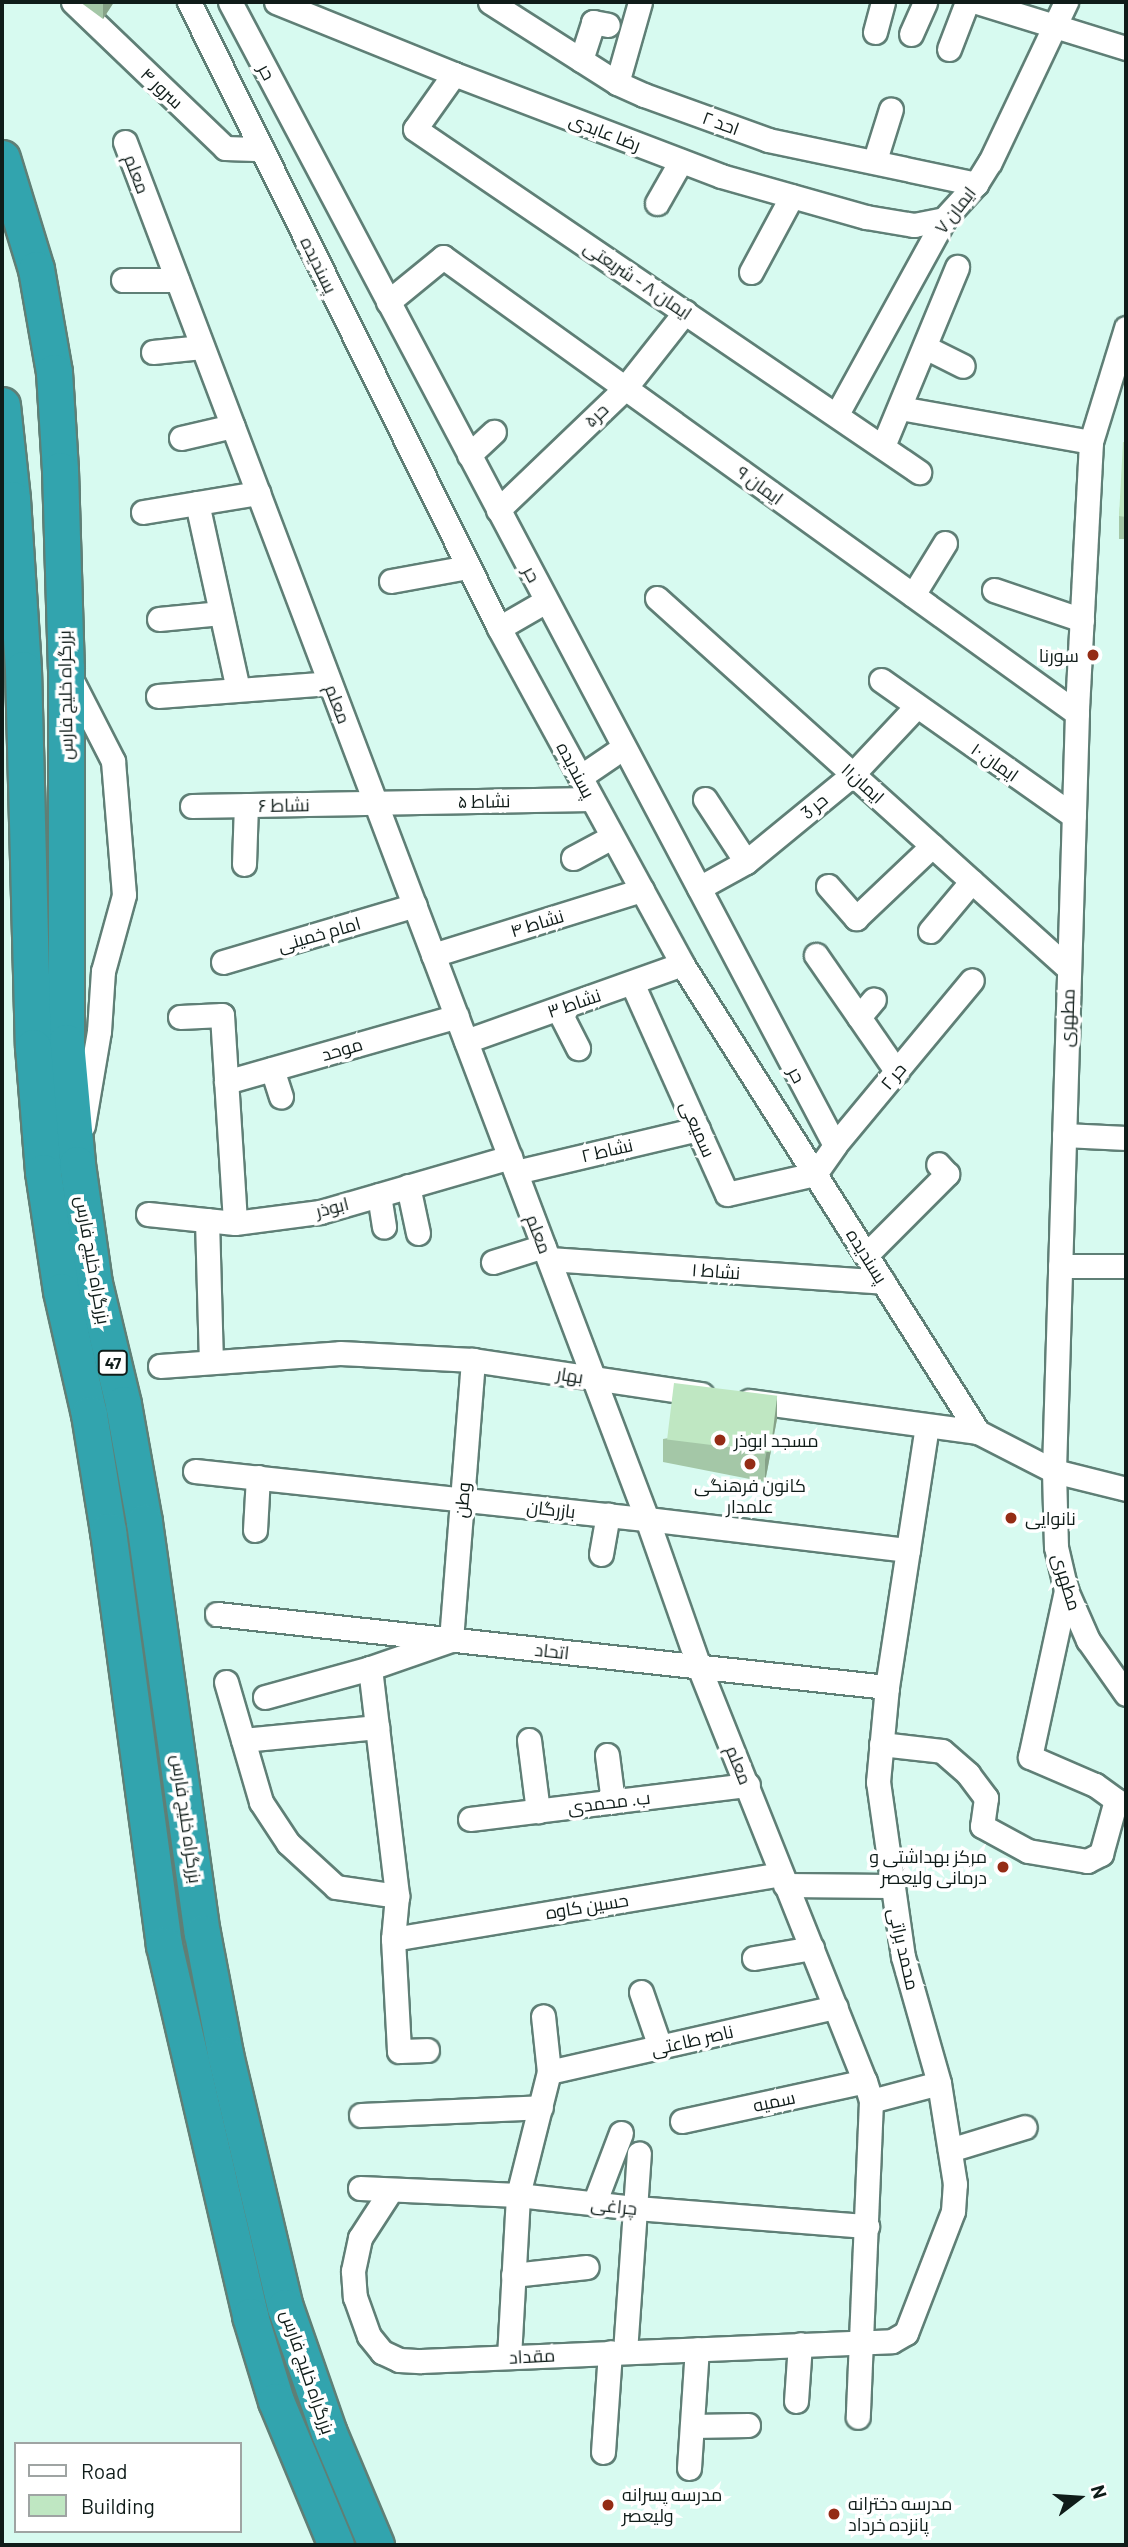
<!DOCTYPE html>
<meta charset="utf-8">
<style>
body{margin:0}
#map{position:relative;width:1128px;height:2547px;overflow:hidden;background:#d7faf0;font-family:Barlow,Cairo,sans-serif}
div>[style]{position:absolute}
[style*='--x']{left:calc(var(--x)*1px);top:calc(var(--y)*1px);width:calc(var(--w)*1px);rotate:calc(var(--a)*1deg)}
.roads{filter:drop-shadow(2px 0 #5f7f76) drop-shadow(-2px 0 #5f7f76) drop-shadow(0 2px #5f7f76) drop-shadow(0 -2px #5f7f76)}
.minor>*{height:23px;margin:-11.5px;padding:0 11.5px;transform-origin:11.5px;border-radius:11.5px;background:#fff}
.highway>*{height:35px;margin:-17.5px;padding:0 17.5px;transform-origin:17.5px;border-radius:17.5px;background:#32a4ae}
.wall>*{inset:0;background:#a4c7a7}
.shaded-wall>*{inset:0;background:#86a288}
.building>*{inset:0;background:#bfe7c2;transform-origin:0 0}
.dots>*{width:19px;height:19px;translate:-50% -50%;box-sizing:border-box;border:4px solid #fff;border-radius:50%}
span{translate:-50% -50%;white-space:nowrap;text-align:center;line-height:1.15;-webkit-text-stroke:7px #fff;paint-order:stroke}
.shield-label span{padding:2px 5px;background:#fff;border:2px solid;border-radius:5px;-webkit-text-stroke-width:0}
.shield-label{font-size:16px;color:#0f1c19;font-weight:700}
.street-label{font-size:18px;color:#0f1c19}
.poi-label{font-size:18px;color:#0f1c19}
.right{translate:-100% -50%;text-align:right}
.left{translate:0 -50%;text-align:left}
.frame{position:absolute;inset:0;border:4px solid #0f1c19;pointer-events:none}
.legend{position:absolute;left:14px;top:2442px;width:228px;height:91px;box-sizing:border-box;background:#fff;border:2px solid #9fa4a3;margin:0;padding:9px 12px;list-style:none;font-size:21px;color:#0f1c19}
.legend li{display:flex;align-items:center;gap:14px;height:35px}
.legend b{width:35px;border:2px solid #9fa4a3}
.north{position:absolute;left:1044px;top:2463px;width:70px;height:70px;-webkit-text-stroke:5px #fff;paint-order:stroke;rotate:73deg;font-size:19px;font-weight:700;line-height:28px;text-align:center;color:#0f1c19}
.north::after{content:'';display:block;margin:auto;width:24px;height:32px;background:#0f1c19;clip-path:polygon(50% 0,100% 100%,50% 72%,0 100%)}
</style>
<div id="map">
<div class="roads">
<div class="minor">
<div style="--x:73;--y:2;--w:211;--a:43.8"></div>
<div style="--x:225;--y:148;--w:37;--a:2"></div>
<div style="--x:189;--y:2;--w:699;--a:63.66"></div>
<div style="--x:499;--y:628;--w:383;--a:61.4"></div>
<div style="--x:682;--y:964;--w:554;--a:57.69"></div>
<div style="--x:978;--y:1432;--w:85;--a:27.2"></div>
<div style="--x:1054;--y:1471;--w:74;--a:14"></div>
<div style="--x:230;--y:2;--w:1293;--a:62.11"></div>
<div style="--x:276;--y:2;--w:192;--a:22"></div>
<div style="--x:454;--y:74;--w:286;--a:20.9"></div>
<div style="--x:721;--y:176;--w:151;--a:15.8"></div>
<div style="--x:866;--y:217;--w:49;--a:9.5"></div>
<div style="--x:914;--y:225;--w:31;--a:-11"></div>
<div style="--x:490;--y:2;--w:151;--a:32.5"></div>
<div style="--x:617;--y:83;--w:30;--a:24"></div>
<div style="--x:644;--y:95;--w:132;--a:19.9"></div>
<div style="--x:768;--y:140;--w:213;--a:11.9"></div>
<div style="--x:977;--y:2;--w:156;--a:17.2"></div>
<div style="--x:875;--y:32;--w:31;--a:-75"></div>
<div style="--x:911;--y:34;--w:35;--a:-66"></div>
<div style="--x:949;--y:49;--w:50;--a:-69"></div>
<div style="--x:581;--y:60;--w:40;--a:-72"></div>
<div style="--x:593;--y:22;--w:15;--a:11"></div>
<div style="--x:454;--y:74;--w:67;--a:125.3"></div>
<div style="--x:415;--y:129;--w:610;--a:34.24"></div>
<div style="--x:617;--y:83;--w:84;--a:-74.1"></div>
<div style="--x:125;--y:142;--w:1473;--a:69.24"></div>
<div style="--x:647;--y:1519;--w:157;--a:70.6"></div>
<div style="--x:699;--y:1667;--w:446;--a:68.2"></div>
<div style="--x:865;--y:2081;--w:21;--a:73"></div>
<div style="--x:871;--y:2101;--w:316;--a:92.4"></div>
<div style="--x:875;--y:160;--w:53;--a:-72.6"></div>
<div style="--x:657;--y:203;--w:48;--a:-60.3"></div>
<div style="--x:751;--y:272;--w:86;--a:-61.7"></div>
<div style="--x:123;--y:280;--w:54;--a:0"></div>
<div style="--x:388;--y:302;--w:71;--a:-39.3"></div>
<div style="--x:443;--y:257;--w:781;--a:35.73"></div>
<div style="--x:1126;--y:328;--w:119;--a:107.1"></div>
<div style="--x:1091;--y:442;--w:271;--a:93"></div>
<div style="--x:1077;--y:713;--w:758;--a:91.74"></div>
<div style="--x:1054;--y:1471;--w:76;--a:88.5"></div>
<div style="--x:1056;--y:1547;--w:44;--a:76.9"></div>
<div style="--x:1066;--y:1590;--w:55;--a:66.3"></div>
<div style="--x:1088;--y:1640;--w:66;--a:54.9"></div>
<div style="--x:925;--y:347;--w:42;--a:26.6"></div>
<div style="--x:153;--y:352;--w:49;--a:-5.8"></div>
<div style="--x:900;--y:408;--w:194;--a:10.1"></div>
<div style="--x:837;--y:414;--w:222;--a:-61.2"></div>
<div style="--x:944;--y:219;--w:47;--a:-47.6"></div>
<div style="--x:976;--y:184;--w:26;--a:-58"></div>
<div style="--x:990;--y:162;--w:177;--a:-64.6"></div>
<div style="--x:181;--y:438;--w:53;--a:-13"></div>
<div style="--x:883;--y:446;--w:194;--a:-67.5"></div>
<div style="--x:469;--y:455;--w:34;--a:-43"></div>
<div style="--x:197;--y:503;--w:190;--a:77.6"></div>
<div style="--x:498;--y:510;--w:176;--a:-43.8"></div>
<div style="--x:625;--y:388;--w:97;--a:-51.7"></div>
<div style="--x:143;--y:512;--w:117;--a:-9.4"></div>
<div style="--x:391;--y:581;--w:78;--a:-10.3"></div>
<div style="--x:994;--y:590;--w:93;--a:18.8"></div>
<div style="--x:913;--y:595;--w:61;--a:-58.4"></div>
<div style="--x:657;--y:598;--w:553;--a:41.99"></div>
<div style="--x:159;--y:619;--w:62;--a:-5.5"></div>
<div style="--x:499;--y:628;--w:54;--a:-29.9"></div>
<div style="--x:69;--y:675;--w:97;--a:62.9"></div>
<div style="--x:113;--y:761;--w:134;--a:85.3"></div>
<div style="--x:124;--y:895;--w:79;--a:105.4"></div>
<div style="--x:103;--y:971;--w:60;--a:93.8"></div>
<div style="--x:99;--y:1031;--w:96;--a:99.6"></div>
<div style="--x:881;--y:680;--w:236;--a:35.2"></div>
<div style="--x:158;--y:696;--w:172;--a:-4.3"></div>
<div style="--x:580;--y:777;--w:53;--a:-34.3"></div>
<div style="--x:705;--y:799;--w:75;--a:56.9"></div>
<div style="--x:192;--y:806;--w:399;--a:-1"></div>
<div style="--x:573;--y:858;--w:44;--a:-28.3"></div>
<div style="--x:244;--y:864;--w:59;--a:-88.1"></div>
<div style="--x:828;--y:886;--w:43;--a:48.8"></div>
<div style="--x:856;--y:918;--w:105;--a:-43.5"></div>
<div style="--x:699;--y:888;--w:54;--a:-29"></div>
<div style="--x:746;--y:862;--w:139;--a:-39.4"></div>
<div style="--x:853;--y:774;--w:92;--a:-46.8"></div>
<div style="--x:930;--y:931;--w:65;--a:-50"></div>
<div style="--x:433;--y:955;--w:219;--a:-17.3"></div>
<div style="--x:816;--y:955;--w:142;--a:55.3"></div>
<div style="--x:223;--y:962;--w:200;--a:-16.5"></div>
<div style="--x:632;--y:983;--w:231;--a:65.8"></div>
<div style="--x:727;--y:1194;--w:90;--a:-12.8"></div>
<div style="--x:815;--y:1174;--w:35;--a:-55"></div>
<div style="--x:835;--y:1145;--w:214;--a:-50.3"></div>
<div style="--x:558;--y:1009;--w:44;--a:62.9"></div>
<div style="--x:180;--y:1017;--w:42;--a:-2.7"></div>
<div style="--x:222;--y:1015;--w:208;--a:86.4"></div>
<div style="--x:859;--y:1017;--w:23;--a:-50"></div>
<div style="--x:466;--y:1041;--w:229;--a:-19.6"></div>
<div style="--x:272;--y:1069;--w:29;--a:72"></div>
<div style="--x:226;--y:1082;--w:240;--a:-15.9"></div>
<div style="--x:1064;--y:1135;--w:62;--a:2.8"></div>
<div style="--x:516;--y:1172;--w:187;--a:-13.3"></div>
<div style="--x:408;--y:1186;--w:48;--a:78"></div>
<div style="--x:379;--y:1195;--w:32;--a:81"></div>
<div style="--x:148;--y:1214;--w:87;--a:5.9"></div>
<div style="--x:235;--y:1223;--w:86;--a:-7.4"></div>
<div style="--x:320;--y:1212;--w:198;--a:-16.1"></div>
<div style="--x:207;--y:1220;--w:142;--a:88.4"></div>
<div style="--x:866;--y:1255;--w:115;--a:-45"></div>
<div style="--x:947;--y:1174;--w:13;--a:-132"></div>
<div style="--x:549;--y:1259;--w:335;--a:3.9"></div>
<div style="--x:493;--y:1262;--w:53;--a:-17.4"></div>
<div style="--x:1060;--y:1266;--w:66;--a:0"></div>
<div style="--x:160;--y:1366;--w:180;--a:-4.1"></div>
<div style="--x:340;--y:1353;--w:133;--a:3"></div>
<div style="--x:473;--y:1360;--w:231;--a:8.5"></div>
<div style="--x:749;--y:1401;--w:231;--a:7.7"></div>
<div style="--x:195;--y:1471;--w:455;--a:6.1"></div>
<div style="--x:647;--y:1519;--w:263;--a:6.8"></div>
<div style="--x:255;--y:1530;--w:53;--a:-86.8"></div>
<div style="--x:601;--y:1554;--w:40;--a:-80"></div>
<div style="--x:217;--y:1614;--w:674;--a:6.22"></div>
<div style="--x:370;--y:1668;--w:230;--a:83.2"></div>
<div style="--x:397;--y:1896;--w:43;--a:95.3"></div>
<div style="--x:393;--y:1939;--w:112;--a:86.9"></div>
<div style="--x:399;--y:2051;--w:28;--a:-2"></div>
<div style="--x:226;--y:1682;--w:125;--a:73.7"></div>
<div style="--x:261;--y:1802;--w:49;--a:56.6"></div>
<div style="--x:288;--y:1843;--w:65;--a:42.5"></div>
<div style="--x:336;--y:1887;--w:62;--a:8.4"></div>
<div style="--x:265;--y:1697;--w:109;--a:-15.4"></div>
<div style="--x:370;--y:1668;--w:86;--a:-19.1"></div>
<div style="--x:451;--y:1640;--w:281;--a:-85.5"></div>
<div style="--x:243;--y:1740;--w:135;--a:-5.5"></div>
<div style="--x:529;--y:1740;--w:72;--a:82.8"></div>
<div style="--x:881;--y:1744;--w:61;--a:6.5"></div>
<div style="--x:942;--y:1751;--w:35;--a:41"></div>
<div style="--x:968;--y:1774;--w:30;--a:53"></div>
<div style="--x:986;--y:1798;--w:28;--a:98"></div>
<div style="--x:982;--y:1826;--w:52;--a:28.5"></div>
<div style="--x:1028;--y:1851;--w:60;--a:9.6"></div>
<div style="--x:1087;--y:1861;--w:16;--a:-27"></div>
<div style="--x:1101;--y:1854;--w:56;--a:-74.5"></div>
<div style="--x:1116;--y:1800;--w:26;--a:-144"></div>
<div style="--x:1095;--y:1785;--w:71;--a:-156.7"></div>
<div style="--x:1030;--y:1757;--w:171;--a:-77.8"></div>
<div style="--x:607;--y:1755;--w:47;--a:82.7"></div>
<div style="--x:470;--y:1819;--w:280;--a:-7"></div>
<div style="--x:785;--y:1885;--w:105;--a:0.5"></div>
<div style="--x:393;--y:1939;--w:393;--a:-9.5"></div>
<div style="--x:754;--y:1958;--w:59;--a:-9.8"></div>
<div style="--x:641;--y:1992;--w:58;--a:70.9"></div>
<div style="--x:549;--y:2072;--w:294;--a:-12.8"></div>
<div style="--x:871;--y:2101;--w:70;--a:-14.8"></div>
<div style="--x:361;--y:2115;--w:180;--a:-2.5"></div>
<div style="--x:682;--y:2121;--w:187;--a:-12.3"></div>
<div style="--x:950;--y:2150;--w:78;--a:-17"></div>
<div style="--x:360;--y:2188;--w:158;--a:2.5"></div>
<div style="--x:518;--y:2195;--w:119;--a:6.3"></div>
<div style="--x:636;--y:2208;--w:232;--a:4.5"></div>
<div style="--x:391;--y:2190;--w:57;--a:122.9"></div>
<div style="--x:360;--y:2238;--w:34;--a:102"></div>
<div style="--x:353;--y:2271;--w:26;--a:86"></div>
<div style="--x:355;--y:2297;--w:41;--a:70.3"></div>
<div style="--x:369;--y:2336;--w:21;--a:51"></div>
<div style="--x:382;--y:2352;--w:19;--a:25"></div>
<div style="--x:399;--y:2360;--w:22;--a:3"></div>
<div style="--x:421;--y:2361;--w:471;--a:-2.4"></div>
<div style="--x:892;--y:2341;--w:16;--a:-30"></div>
<div style="--x:906;--y:2333;--w:131;--a:-68.9"></div>
<div style="--x:953;--y:2211;--w:27;--a:-86"></div>
<div style="--x:955;--y:2184;--w:102;--a:-99"></div>
<div style="--x:939;--y:2083;--w:131;--a:-105.9"></div>
<div style="--x:903;--y:1957;--w:177;--a:-98.1"></div>
<div style="--x:878;--y:1782;--w:95;--a:-84.6"></div>
<div style="--x:887;--y:1687;--w:264;--a:-81.3"></div>
<div style="--x:594;--y:2204;--w:76;--a:-69.2"></div>
<div style="--x:513;--y:2275;--w:74;--a:-6.2"></div>
<div style="--x:625;--y:2352;--w:199;--a:-86"></div>
<div style="--x:509;--y:2357;--w:162;--a:-86.8"></div>
<div style="--x:518;--y:2195;--w:127;--a:-75.9"></div>
<div style="--x:549;--y:2072;--w:56;--a:-96.1"></div>
<div style="--x:796;--y:2401;--w:57;--a:-86"></div>
<div style="--x:692;--y:2426;--w:56;--a:-1"></div>
<div style="--x:603;--y:2452;--w:100;--a:-86"></div>
<div style="--x:689;--y:2468;--w:119;--a:-86.2"></div>
</div>
<div class="highway">
<div style="--x:2;--y:158;--w:116;--a:73"></div>
<div style="--x:36;--y:269;--w:105;--a:80.1"></div>
<div style="--x:54;--y:372;--w:98;--a:86.5"></div>
<div style="--x:60;--y:470;--w:198;--a:88.3"></div>
<div style="--x:66;--y:668;--w:374;--a:90"></div>
<div style="--x:66;--y:1042;--w:122;--a:84.8"></div>
<div style="--x:77;--y:1164;--w:120;--a:81.9"></div>
<div style="--x:94;--y:1283;--w:124;--a:76.5"></div>
<div style="--x:123;--y:1404;--w:120;--a:79.9"></div>
<div style="--x:144;--y:1522;--w:415;--a:82"></div>
<div style="--x:202;--y:1933;--w:123;--a:79.2"></div>
<div style="--x:225;--y:2054;--w:260;--a:76.7"></div>
<div style="--x:285;--y:2307;--w:133;--a:70.8"></div>
<div style="--x:329;--y:2433;--w:121;--a:67.2"></div>
<div style="--x:2;--y:405;--w:95;--a:83.9"></div>
<div style="--x:12;--y:499;--w:170;--a:86.3"></div>
<div style="--x:23;--y:669;--w:378;--a:88.5"></div>
<div style="--x:33;--y:1047;--w:125;--a:85.4"></div>
<div style="--x:43;--y:1172;--w:120;--a:81.4"></div>
<div style="--x:61;--y:1291;--w:126;--a:77.2"></div>
<div style="--x:89;--y:1414;--w:119;--a:80.8"></div>
<div style="--x:108;--y:1531;--w:418;--a:82.3"></div>
<div style="--x:164;--y:1945;--w:381;--a:76.9"></div>
<div style="--x:250;--y:2316;--w:89;--a:73"></div>
<div style="--x:276;--y:2401;--w:156;--a:67.4"></div>
</div>
</div>
<div class="wall">
<div style="clip-path:polygon(80px 2px,114px 2px,103px 19px)"></div>
<div style="clip-path:polygon(1126px 442px,1126px 539px,1119px 539px,1119px 516px)"></div>
<div style="clip-path:polygon(777px 1419px,765px 1482px,663px 1462px,663px 1439px)"></div>
</div>
<div class="shaded-wall">
<div style="clip-path:polygon(103px 2px,114px 2px,103px 19px)"></div>
<div style="clip-path:polygon(777px 1396px,777px 1419px,765px 1482px,765px 1460px)"></div>
</div>
<div class="building">
<div style="clip-path:polygon(1123px 442px,1126px 442px,1126px 517px,1119px 516px)"></div>
<div style="left:674px;top:1383px;width:104px;height:57px;rotate:7deg"></div>
</div>
<div class="dots">
<div style="left:1093px;top:655px;background:#942c15"></div>
<div style="left:720px;top:1440px;background:#942c15"></div>
<div style="left:750px;top:1464px;background:#942c15"></div>
<div style="left:1011px;top:1518px;background:#942c15"></div>
<div style="left:1003px;top:1867px;background:#942c15"></div>
<div style="left:608px;top:2505px;background:#942c15"></div>
<div style="left:834px;top:2514px;background:#942c15"></div>
</div>
<div class="shield-label">
<span style="left:113px;top:1363px">47</span>
</div>
<div class="street-label">
<span style="left:267px;top:72px;rotate:62deg">حر</span>
<span style="left:162px;top:88px;rotate:43deg">سرور ۴</span>
<span style="left:721px;top:123px;rotate:20deg">احد ۲</span>
<span style="left:605px;top:132px;rotate:21deg">رضا عابدی</span>
<span style="left:137px;top:174px;rotate:69deg">معلم</span>
<span style="left:955px;top:210px;rotate:-52deg">ایمان ۷</span>
<span style="left:319px;top:265px;rotate:64deg">پسندیده</span>
<span style="left:638px;top:280px;rotate:34deg">ایمان ۸ - شریعتی</span>
<span style="left:596px;top:415px;rotate:-44deg">حر۵</span>
<span style="left:760px;top:485px;rotate:36deg">ایمان ۹</span>
<span style="left:532px;top:574px;rotate:62deg">حر</span>
<span style="left:65px;top:695px;rotate:-91deg">بزرگراه خلیج فارس</span>
<span style="left:338px;top:704px;rotate:69deg">معلم</span>
<span style="left:995px;top:762px;rotate:35deg">ایمان ۱۰</span>
<span style="left:576px;top:770px;rotate:62deg">پسندیده</span>
<span style="left:863px;top:783px;rotate:42deg">ایمان۱۱</span>
<span style="left:484px;top:801px;rotate:-1deg">نشاط ۵</span>
<span style="left:284px;top:805px;rotate:-1deg">نشاط ۶</span>
<span style="left:814px;top:806px;rotate:-40deg">حر 3</span>
<span style="left:537px;top:923px;rotate:-17deg">نشاط ۴</span>
<span style="left:319px;top:934px;rotate:-16deg">امام خمینی</span>
<span style="left:574px;top:1003px;rotate:-19deg">نشاط ۳</span>
<span style="left:1067px;top:1018px;rotate:-88deg">مطهری</span>
<span style="left:342px;top:1049px;rotate:-16deg">موحد</span>
<span style="left:797px;top:1075px;rotate:62deg">حر</span>
<span style="left:893px;top:1076px;rotate:-50deg">حر ۲</span>
<span style="left:698px;top:1129px;rotate:66deg">سمیعی</span>
<span style="left:607px;top:1150px;rotate:-13deg">نشاط ۲</span>
<span style="left:332px;top:1207px;rotate:-14deg">ابوذر</span>
<span style="left:539px;top:1234px;rotate:69deg">معلم</span>
<span style="left:867px;top:1256px;rotate:58deg">پسندیده</span>
<span style="left:93px;top:1260px;rotate:80deg">بزرگراه خلیج فارس</span>
<span style="left:716px;top:1271px;rotate:4deg">نشاط ۱</span>
<span style="left:570px;top:1375px;rotate:9deg">بهار</span>
<span style="left:462px;top:1500px;rotate:-85deg">وطن</span>
<span style="left:551px;top:1509px;rotate:6deg">بازرگان</span>
<span style="left:1067px;top:1582px;rotate:73deg">مطهری</span>
<span style="left:552px;top:1651px;rotate:6deg">اتحاد</span>
<span style="left:739px;top:1765px;rotate:68deg">معلم</span>
<span style="left:609px;top:1802px;rotate:-7deg">ب. محمدی</span>
<span style="left:187px;top:1819px;rotate:82deg">بزرگراه خلیج فارس</span>
<span style="left:587px;top:1906px;rotate:-9deg">حسین کاوه</span>
<span style="left:904px;top:1949px;rotate:77deg">محمد براتی</span>
<span style="left:692px;top:2040px;rotate:-13deg">ناصر طاعتی</span>
<span style="left:774px;top:2101px;rotate:-12deg">سمیه</span>
<span style="left:614px;top:2206px;rotate:6deg">چراغی</span>
<span style="left:532px;top:2356px;rotate:-3deg">مقداد</span>
<span style="left:308px;top:2372px;rotate:71deg">بزرگراه خلیج فارس</span>
</div>
<div class="poi-label">
<span class="right" style="left:1079px;top:655px">سورنا</span>
<span class="left" style="left:734px;top:1440px">مسجد ابوذر</span>
<span style="left:750px;top:1496px">کانون فرهنگی<br>علمدار</span>
<span class="left" style="left:1025px;top:1518px">نانوایی</span>
<span class="right" style="left:987px;top:1867px">مرکز بهداشتی و<br>درمانی ولیعصر</span>
<span class="left" style="left:622px;top:2505px">مدرسه پسرانه<br>ولیعصر</span>
<span class="left" style="left:848px;top:2514px">مدرسه دخترانه<br>پانزده خرداد</span>
</div>
<div class="frame"></div>
<ul class="legend">
<li><b style="height:9px;background:#fff"></b>Road</li>
<li><b style="height:19px;background:#bfe7c2"></b>Building</li>
</ul>
<div class="north">N</div>
</div>
